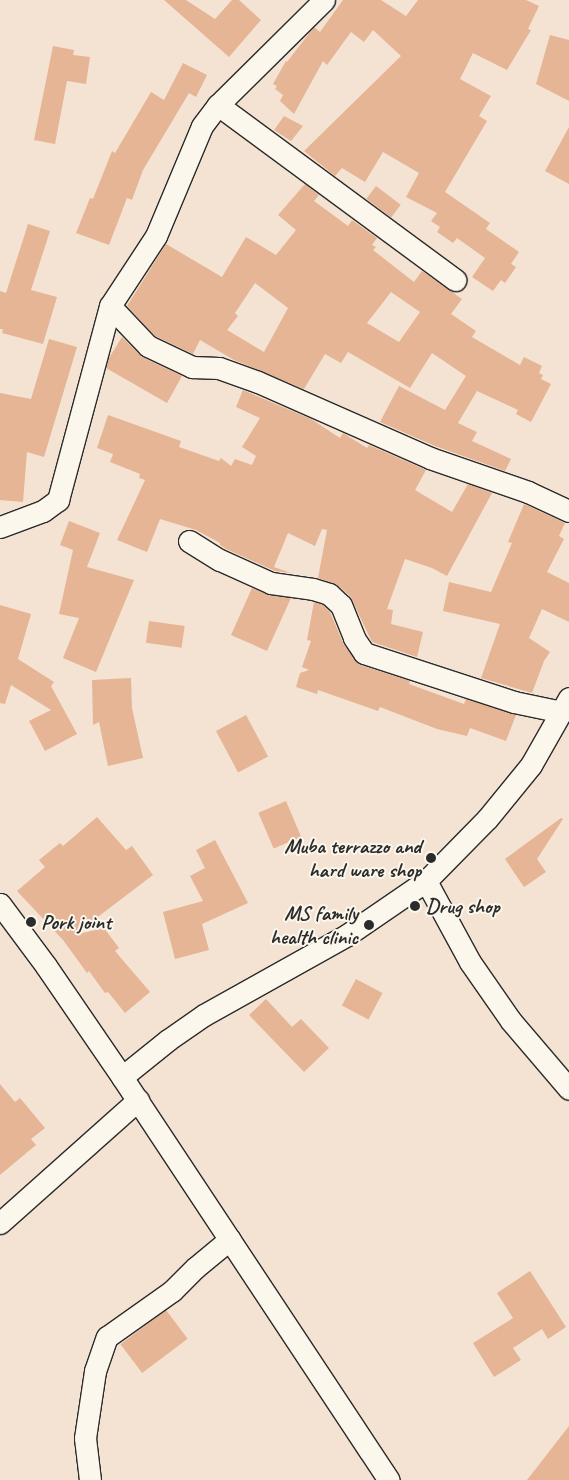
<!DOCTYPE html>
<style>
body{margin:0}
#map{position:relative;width:569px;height:1480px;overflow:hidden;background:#f4e3d2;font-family:Caveat,sans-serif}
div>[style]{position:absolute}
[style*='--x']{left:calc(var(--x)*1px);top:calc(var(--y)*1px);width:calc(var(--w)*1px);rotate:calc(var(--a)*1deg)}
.building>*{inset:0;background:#e5b596;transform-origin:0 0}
.roads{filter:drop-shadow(1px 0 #2b2b2b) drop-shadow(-1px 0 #2b2b2b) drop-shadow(0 1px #2b2b2b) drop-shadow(0 -1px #2b2b2b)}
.minor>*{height:21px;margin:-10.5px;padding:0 10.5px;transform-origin:10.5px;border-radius:10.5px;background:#fbf7ec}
.dots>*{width:14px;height:14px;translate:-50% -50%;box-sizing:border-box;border:2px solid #fbf7ec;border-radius:50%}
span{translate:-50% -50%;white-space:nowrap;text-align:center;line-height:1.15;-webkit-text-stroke:4px #fbf7ec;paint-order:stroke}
.poi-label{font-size:21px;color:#2b2b2b;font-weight:700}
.right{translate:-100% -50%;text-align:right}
.left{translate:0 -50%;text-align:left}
</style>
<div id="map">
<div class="building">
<div style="clip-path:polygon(164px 0,186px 0,215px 19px,232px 0,239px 0,261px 20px,229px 57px)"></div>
<div style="clip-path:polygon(343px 0,381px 0,406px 16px,418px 0,526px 0,539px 6px,528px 29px,531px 30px,507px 70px,473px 53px,460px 79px,491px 96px,479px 116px,487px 121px,445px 192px,490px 223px,486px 229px,519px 252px,511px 264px,516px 267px,505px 283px,501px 280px,493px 291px,472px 277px,485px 258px,457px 238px,453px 243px,437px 232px,440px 227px,431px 221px,437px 213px,406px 197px,419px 173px,383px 152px,365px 182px,342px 168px,335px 176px,304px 151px,401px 56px,373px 30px,364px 42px,351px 32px,327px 65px,323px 61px,294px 114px,280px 101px,283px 95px,275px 89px,277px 86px,273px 84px,286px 61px,287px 62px,314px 27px,320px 32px)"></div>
<div style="clip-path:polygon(550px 35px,569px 40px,569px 101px,536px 84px)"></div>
<div style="clip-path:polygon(53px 46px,74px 50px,73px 55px,90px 57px,86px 84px,67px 81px,55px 144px,34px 140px)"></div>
<div style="clip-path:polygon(183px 63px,207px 75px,196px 97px,189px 93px,143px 170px,132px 200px,127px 198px,109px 245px,76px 233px,90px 198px,93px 199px,112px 151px,115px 153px,151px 92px,164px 100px)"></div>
<div style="clip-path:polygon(284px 116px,303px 126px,291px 141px,274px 130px)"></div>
<div style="clip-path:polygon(569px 127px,569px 184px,545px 171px)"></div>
<div style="clip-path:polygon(evenodd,305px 184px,319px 195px,314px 201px,348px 226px,352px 220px,377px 238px,372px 245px,376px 247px,373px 250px,414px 282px,422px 271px,462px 299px,451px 314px,476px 331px,472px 337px,520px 365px,524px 357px,542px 366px,539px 373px,543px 375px,541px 379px,551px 384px,531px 422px,516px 414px,518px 410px,477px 391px,458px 423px,477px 432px,472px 441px,511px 459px,505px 471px,435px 446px,380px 422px,399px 386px,445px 410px,466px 376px,432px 353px,410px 388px,348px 352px,341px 363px,325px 354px,304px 389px,234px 360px,200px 340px,193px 354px,155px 336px,127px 306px,166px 244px,222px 277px,246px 237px,276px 255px,296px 230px,278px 215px,305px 184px,255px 283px,288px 308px,264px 352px,227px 330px,238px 316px,235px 313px,255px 283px,305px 184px,391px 292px,420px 312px,399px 342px,367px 323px,391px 292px)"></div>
<div style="left:376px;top:186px;width:31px;height:16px;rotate:37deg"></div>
<div style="clip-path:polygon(28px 224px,50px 231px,31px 290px,57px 297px,43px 344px,2px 333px,3px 329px,0 329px,0 291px,6px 293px)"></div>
<div style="clip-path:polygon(122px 337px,142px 357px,182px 376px,167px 403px,106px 368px,109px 358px)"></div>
<div style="clip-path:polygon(49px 339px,77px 347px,44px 457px,27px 452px,23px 502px,0 500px,0 393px,31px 399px)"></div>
<div style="clip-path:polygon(243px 390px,311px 419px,340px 438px,343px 433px,367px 448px,369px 445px,426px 470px,415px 490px,452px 512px,468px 484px,492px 493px,447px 576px,432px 568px,405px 559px,387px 609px,393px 610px,391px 624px,423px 632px,417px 657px,372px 642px,350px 596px,337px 585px,318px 578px,327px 530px,322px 529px,315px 546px,288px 533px,274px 567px,291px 573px,275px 571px,226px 549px,220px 545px,220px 543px,196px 530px,160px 519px,147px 552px,117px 540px,145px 480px,139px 478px,140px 474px,110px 462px,113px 454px,97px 448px,108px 415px,181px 441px,179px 447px,219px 461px,221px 458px,231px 466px,235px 459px,252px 465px,256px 456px,242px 447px,260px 418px,236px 407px)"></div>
<div style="clip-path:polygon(524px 504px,565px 523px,559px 536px,564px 539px,547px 572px,569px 583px,569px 622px,542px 609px,529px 638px,550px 652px,544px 661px,532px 693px,481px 678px,500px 624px,443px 611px,449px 582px,491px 592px,512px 543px,508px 542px)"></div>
<div style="clip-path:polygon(69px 521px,100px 533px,87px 567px,134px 580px,96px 672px,63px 658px,79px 618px,59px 614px,73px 550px,60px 545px)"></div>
<div style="clip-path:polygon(252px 588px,269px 595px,291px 598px,267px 651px,231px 635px)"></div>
<div style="clip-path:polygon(314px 602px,323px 605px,330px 612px,344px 645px,360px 665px,410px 681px,409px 684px,464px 704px,466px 699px,516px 715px,506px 741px,470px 728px,467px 736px,437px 729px,380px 707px,378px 711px,318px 690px,317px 694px,296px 687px,300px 673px,309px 670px,302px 667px,311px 641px,307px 640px)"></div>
<div style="clip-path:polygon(0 605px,31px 614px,18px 659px,54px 682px,51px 686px,77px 734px,45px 751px,29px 721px,51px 710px,11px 685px,5px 704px,0 703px)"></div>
<div style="left:149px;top:621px;width:36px;height:22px;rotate:8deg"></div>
<div style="clip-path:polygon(131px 678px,132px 708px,143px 758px,108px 766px,99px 722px,93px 725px,92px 680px)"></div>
<div style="left:246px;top:715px;width:47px;height:34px;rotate:62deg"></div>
<div style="left:286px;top:801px;width:39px;height:30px;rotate:67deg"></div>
<div style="clip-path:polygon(97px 817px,126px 850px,132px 846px,153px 875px,74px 935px,104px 928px,119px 948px,115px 951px,150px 992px,125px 1013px,108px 992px,105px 993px,89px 971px,87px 973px,63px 940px,17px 891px,45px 867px,39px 860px,60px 843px,63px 846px)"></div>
<div style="clip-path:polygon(561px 818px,563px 819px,537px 859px,546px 872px,524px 887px,505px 859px)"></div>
<div style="clip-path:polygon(215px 840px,248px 903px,202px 924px,209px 950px,175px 959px,163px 912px,203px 901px,190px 876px,205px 868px,196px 850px)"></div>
<div style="left:356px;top:979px;width:30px;height:30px;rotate:28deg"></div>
<div style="clip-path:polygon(266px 999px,292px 1027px,301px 1019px,329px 1048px,304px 1072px,249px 1015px)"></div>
<div style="clip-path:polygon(0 1084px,15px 1102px,20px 1098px,45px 1128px,31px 1139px,36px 1145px,0 1175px)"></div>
<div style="clip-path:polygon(530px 1271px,566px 1327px,548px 1339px,542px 1329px,513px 1348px,521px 1360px,494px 1377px,473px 1343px,513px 1318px,497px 1293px)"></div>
<div style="left:166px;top:1310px;width:36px;height:57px;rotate:53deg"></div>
<div style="clip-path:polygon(569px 1426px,569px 1480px,527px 1480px)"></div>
</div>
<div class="roads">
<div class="minor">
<div style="--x:218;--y:105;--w:295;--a:36.4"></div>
<div style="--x:110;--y:306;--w:55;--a:46.5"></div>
<div style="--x:148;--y:346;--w:49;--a:25.5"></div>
<div style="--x:192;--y:367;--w:27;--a:2"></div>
<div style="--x:219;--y:368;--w:41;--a:19.7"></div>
<div style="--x:258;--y:382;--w:188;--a:23.8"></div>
<div style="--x:430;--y:458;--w:104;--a:19.1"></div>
<div style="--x:528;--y:492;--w:45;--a:24.9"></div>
<div style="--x:0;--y:527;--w:46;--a:-20.4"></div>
<div style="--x:43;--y:511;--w:19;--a:-36"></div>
<div style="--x:58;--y:500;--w:201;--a:-75"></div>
<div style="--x:110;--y:306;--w:84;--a:-56.7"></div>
<div style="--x:156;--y:236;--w:119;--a:-67.3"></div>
<div style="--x:202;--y:126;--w:26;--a:-53"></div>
<div style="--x:218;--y:105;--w:149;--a:-44.7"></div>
<div style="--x:189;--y:541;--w:36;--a:32"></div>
<div style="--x:220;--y:560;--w:56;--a:24.3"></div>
<div style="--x:271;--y:583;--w:42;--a:8.1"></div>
<div style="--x:313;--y:589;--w:17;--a:17"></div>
<div style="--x:329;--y:594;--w:16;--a:43"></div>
<div style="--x:341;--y:605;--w:35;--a:68"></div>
<div style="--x:354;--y:638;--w:18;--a:56"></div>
<div style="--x:364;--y:653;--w:158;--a:18.1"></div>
<div style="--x:514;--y:702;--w:49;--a:11.8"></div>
<div style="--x:426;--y:881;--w:92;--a:61.5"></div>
<div style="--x:470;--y:962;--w:72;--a:55.2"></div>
<div style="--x:511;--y:1021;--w:89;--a:49.5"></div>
<div style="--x:0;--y:904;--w:77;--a:53.4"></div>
<div style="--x:46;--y:966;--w:135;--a:55.6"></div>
<div style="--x:122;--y:1077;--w:483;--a:56.5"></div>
<div style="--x:122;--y:1077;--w:59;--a:-38.8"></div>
<div style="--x:168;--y:1040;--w:44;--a:-34.8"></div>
<div style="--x:204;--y:1015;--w:164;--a:-29.2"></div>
<div style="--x:347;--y:935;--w:96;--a:-34.4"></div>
<div style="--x:426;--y:881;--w:87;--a:-45.5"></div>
<div style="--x:487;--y:819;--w:70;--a:-50.8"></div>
<div style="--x:531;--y:765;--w:77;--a:-60.4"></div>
<div style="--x:0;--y:1223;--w:185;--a:-41.7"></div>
<div style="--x:90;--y:1480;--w:42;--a:-96.8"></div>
<div style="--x:85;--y:1438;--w:68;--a:-81.5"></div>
<div style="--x:95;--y:1371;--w:36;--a:-71"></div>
<div style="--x:107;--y:1337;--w:80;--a:-35.3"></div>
<div style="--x:172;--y:1291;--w:33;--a:-45"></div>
<div style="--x:195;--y:1268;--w:45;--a:-39.6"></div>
</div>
</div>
<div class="dots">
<div style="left:431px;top:858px;background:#2b2b2b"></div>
<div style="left:415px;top:906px;background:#2b2b2b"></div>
<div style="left:31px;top:922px;background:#2b2b2b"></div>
<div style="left:369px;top:925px;background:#2b2b2b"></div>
</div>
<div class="poi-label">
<span class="right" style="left:421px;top:858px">Muba terrazzo and<br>hard ware shop</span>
<span class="left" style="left:426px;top:906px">Drug shop</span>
<span class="right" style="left:358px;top:925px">MS family<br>health clinic</span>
<span class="left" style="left:41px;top:922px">Pork joint</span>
</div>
</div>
